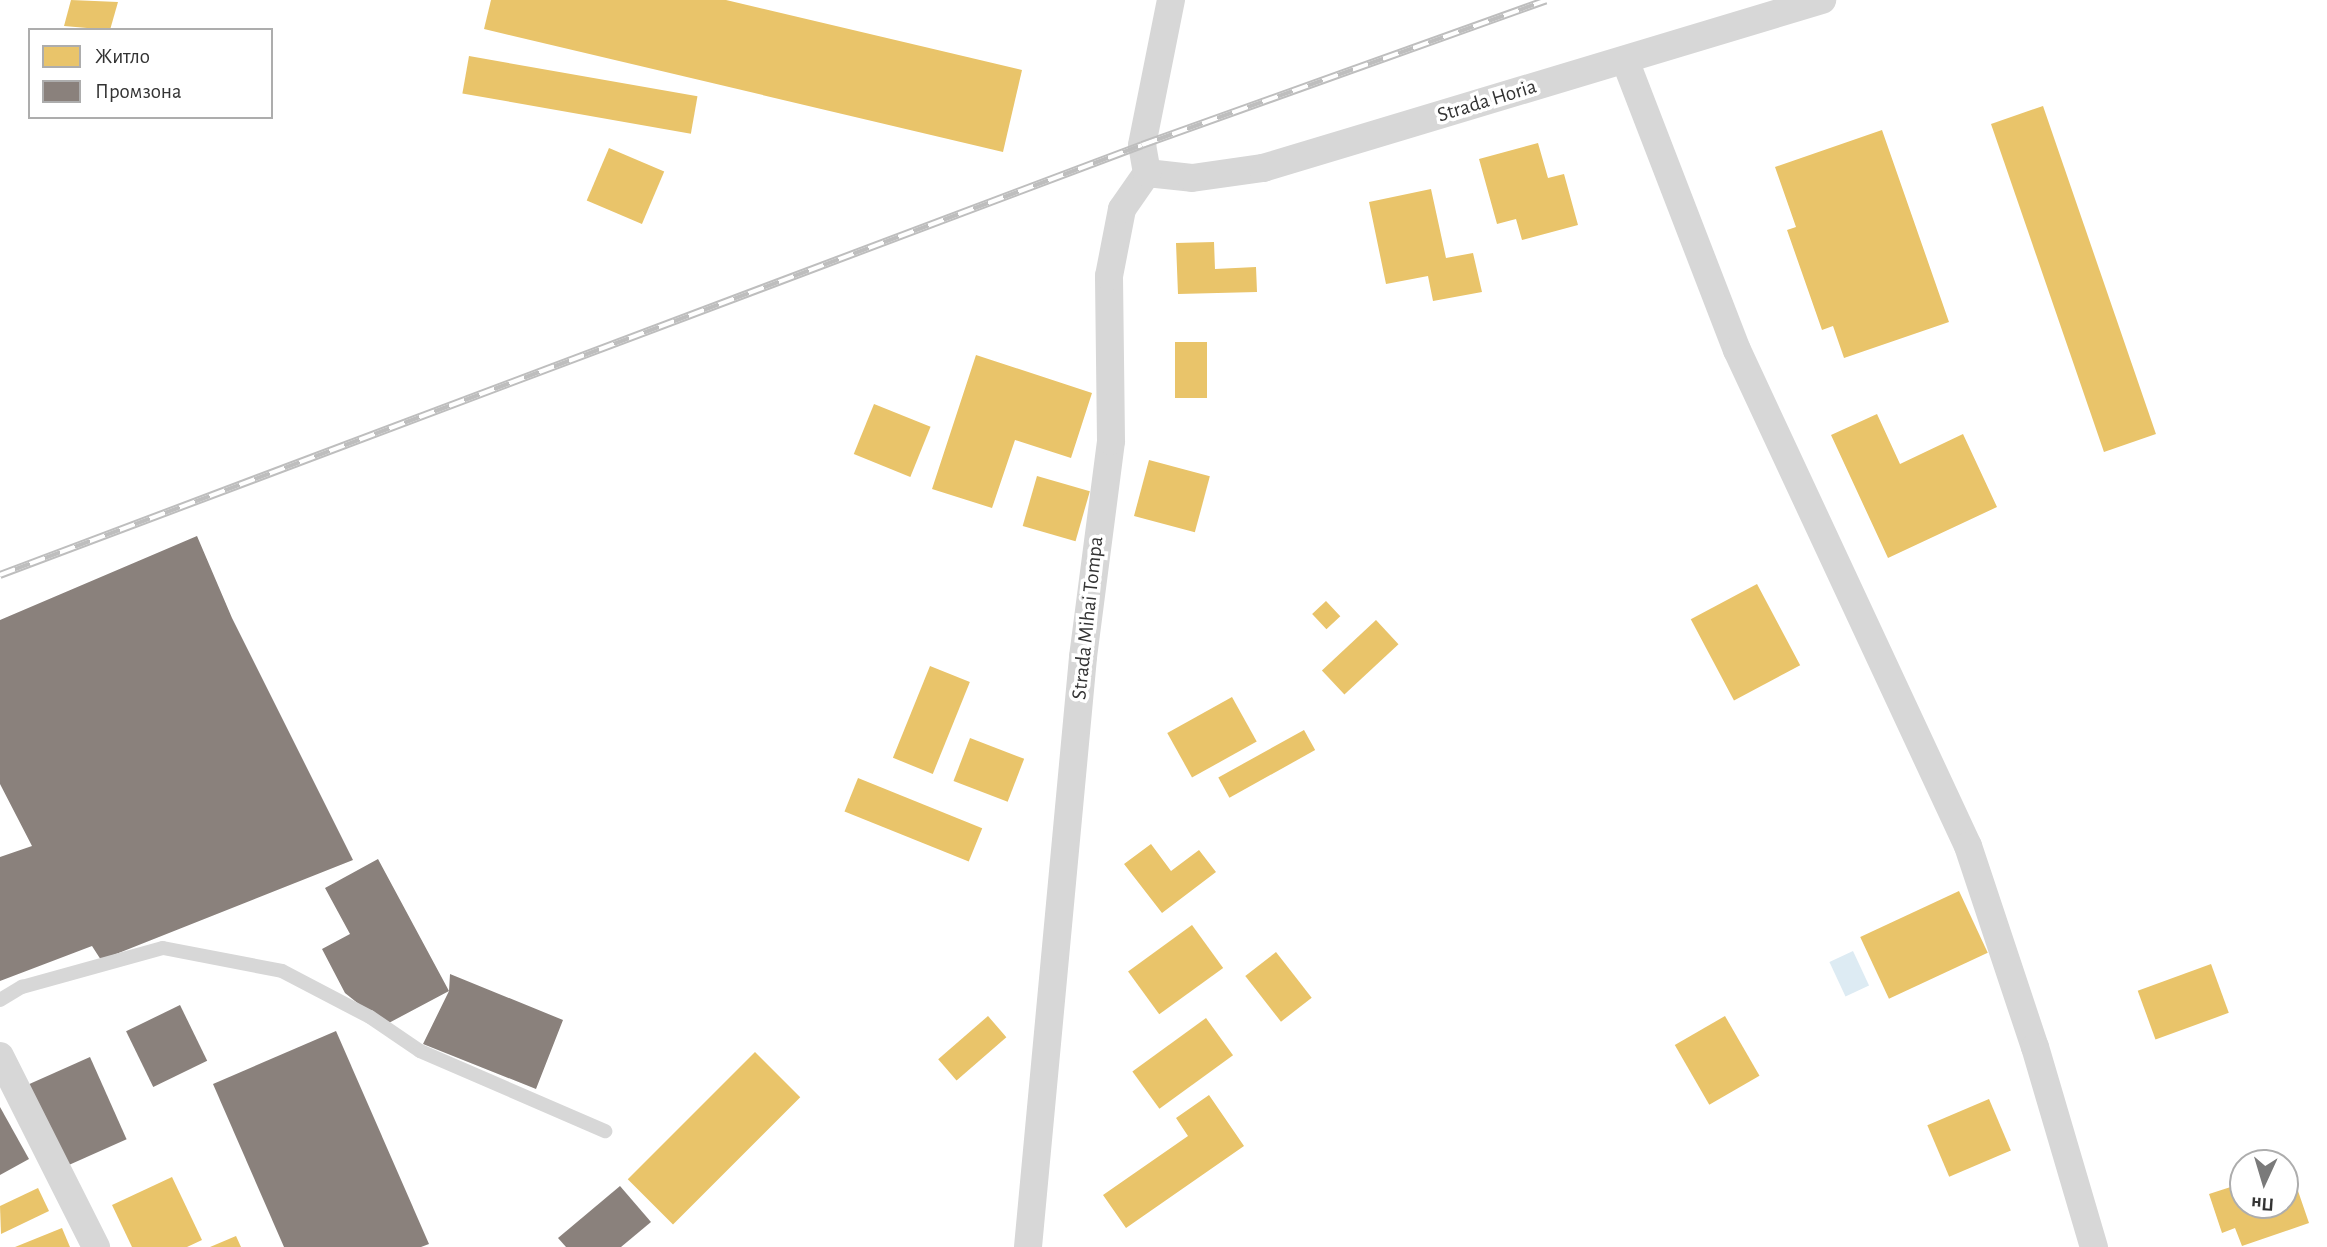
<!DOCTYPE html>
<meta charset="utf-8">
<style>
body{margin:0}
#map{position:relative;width:2327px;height:1247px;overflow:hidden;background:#fff;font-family:"Alegreya Sans",sans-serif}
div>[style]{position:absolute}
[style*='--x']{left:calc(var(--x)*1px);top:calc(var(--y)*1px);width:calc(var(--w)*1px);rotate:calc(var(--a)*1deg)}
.water>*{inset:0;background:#ddebf3;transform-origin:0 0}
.homes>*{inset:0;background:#e9c46a;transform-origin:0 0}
.industry>*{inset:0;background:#8a817c;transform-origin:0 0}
.lane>*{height:14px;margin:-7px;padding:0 7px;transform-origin:7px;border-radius:7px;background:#d7d7d7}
.street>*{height:28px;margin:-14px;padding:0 14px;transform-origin:14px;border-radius:14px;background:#d7d7d7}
.rail>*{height:8px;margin-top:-4px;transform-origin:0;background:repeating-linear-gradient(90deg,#fff 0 16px,#bebebe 0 32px);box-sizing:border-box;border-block:2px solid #bebebe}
span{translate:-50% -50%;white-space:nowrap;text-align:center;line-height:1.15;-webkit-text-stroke:7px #fff;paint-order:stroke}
.street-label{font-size:21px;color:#333}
.legend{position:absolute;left:28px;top:28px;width:245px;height:91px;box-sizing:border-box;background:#fff;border:2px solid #adadad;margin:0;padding:9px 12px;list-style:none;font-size:21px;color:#333}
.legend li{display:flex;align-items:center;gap:14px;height:35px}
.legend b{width:35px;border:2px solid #adadad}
.north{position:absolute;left:2229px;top:1149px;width:70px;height:70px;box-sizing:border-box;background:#fff;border:2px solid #adadad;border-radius:50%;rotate:184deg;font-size:19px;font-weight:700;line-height:28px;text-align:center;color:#333}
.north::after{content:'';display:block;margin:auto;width:24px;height:32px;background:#7a7a7a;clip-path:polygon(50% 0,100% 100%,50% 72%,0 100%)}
</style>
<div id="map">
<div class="water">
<div style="left:1853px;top:951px;width:38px;height:26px;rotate:65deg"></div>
</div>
<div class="homes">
<div style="clip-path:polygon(71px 0,118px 2px,110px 30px,64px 26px)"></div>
<div style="clip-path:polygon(491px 0,726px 0,1022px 70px,1003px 152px,484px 29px)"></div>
<div style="left:469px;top:56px;width:232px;height:38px;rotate:10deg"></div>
<div style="left:2043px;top:106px;width:347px;height:55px;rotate:71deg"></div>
<div style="clip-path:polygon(1882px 130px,1949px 322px,1844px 358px,1833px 326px,1822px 330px,1787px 230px,1796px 227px,1775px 167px)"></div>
<div style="clip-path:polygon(1538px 143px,1548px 178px,1564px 174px,1578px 225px,1522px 240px,1516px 219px,1497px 224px,1479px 159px)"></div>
<div style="left:609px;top:148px;width:60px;height:57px;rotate:23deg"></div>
<div style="clip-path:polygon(1431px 189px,1446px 258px,1473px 253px,1482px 292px,1433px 301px,1428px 276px,1386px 284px,1369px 202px)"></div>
<div style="clip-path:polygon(1214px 242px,1215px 269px,1256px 267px,1257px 292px,1178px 294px,1176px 243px)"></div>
<div style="left:1175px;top:342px;width:32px;height:56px"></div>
<div style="clip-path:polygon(976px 355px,1092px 393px,1071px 458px,1015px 440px,992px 508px,932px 489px)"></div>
<div style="left:874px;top:404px;width:61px;height:54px;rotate:22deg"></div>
<div style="clip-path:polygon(1877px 414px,1900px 464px,1963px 434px,1997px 507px,1888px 558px,1831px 435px)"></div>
<div style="left:1149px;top:460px;width:63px;height:58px;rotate:15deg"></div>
<div style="left:1037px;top:476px;width:55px;height:52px;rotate:16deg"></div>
<div style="left:1757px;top:584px;width:92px;height:75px;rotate:62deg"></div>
<div style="left:1326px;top:601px;width:21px;height:19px;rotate:47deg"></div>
<div style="left:1376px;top:620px;width:33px;height:74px;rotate:47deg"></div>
<div style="left:930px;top:666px;width:43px;height:99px;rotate:22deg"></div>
<div style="left:1232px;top:697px;width:51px;height:74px;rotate:61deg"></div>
<div style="left:1304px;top:730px;width:23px;height:98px;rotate:61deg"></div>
<div style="left:970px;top:738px;width:58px;height:46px;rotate:21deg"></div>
<div style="left:858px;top:778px;width:134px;height:36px;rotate:22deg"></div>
<div style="clip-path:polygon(1151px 844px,1171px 871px,1199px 850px,1216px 872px,1162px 913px,1124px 864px)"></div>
<div style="left:1959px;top:891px;width:68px;height:109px;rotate:65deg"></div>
<div style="left:1192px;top:925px;width:53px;height:79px;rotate:54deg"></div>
<div style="left:1276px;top:952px;width:58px;height:39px;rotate:52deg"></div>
<div style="left:2211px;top:964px;width:52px;height:78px;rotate:70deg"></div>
<div style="left:988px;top:1016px;width:28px;height:66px;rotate:49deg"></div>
<div style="left:1725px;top:1016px;width:69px;height:58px;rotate:60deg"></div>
<div style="left:1206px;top:1018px;width:46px;height:91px;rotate:54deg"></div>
<div style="left:755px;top:1052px;width:64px;height:180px;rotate:45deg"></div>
<div style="clip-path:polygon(1209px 1095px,1244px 1146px,1126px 1228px,1103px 1195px,1188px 1136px,1176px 1118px)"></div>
<div style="left:1989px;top:1099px;width:56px;height:67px;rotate:67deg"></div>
<div style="clip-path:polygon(172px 1177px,202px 1240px,187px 1247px,132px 1247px,112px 1205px)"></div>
<div style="clip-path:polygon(2243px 1183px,2243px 1205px,2285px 1205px,2285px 1191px,2297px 1188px,2309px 1223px,2242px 1246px,2235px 1228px,2222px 1233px,2209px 1194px)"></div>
<div style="clip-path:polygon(38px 1188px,49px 1211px,1px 1234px,0 1206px)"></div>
<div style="clip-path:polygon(62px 1228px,70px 1247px,15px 1247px)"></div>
<div style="clip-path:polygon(236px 1236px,241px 1247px,210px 1247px)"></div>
</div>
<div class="industry">
<div style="clip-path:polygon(197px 536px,232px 618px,353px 860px,101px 960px,92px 946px,0 981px,0 857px,32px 846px,0 784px,0 620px)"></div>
<div style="clip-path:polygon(378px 859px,449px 991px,385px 1025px,345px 993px,322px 949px,350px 934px,325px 888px)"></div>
<div style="clip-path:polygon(450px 974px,563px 1020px,536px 1089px,423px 1044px,449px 991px)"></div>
<div style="left:180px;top:1005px;width:62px;height:60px;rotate:64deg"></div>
<div style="clip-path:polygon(336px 1031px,429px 1244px,421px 1247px,284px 1247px,213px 1084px)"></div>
<div style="left:90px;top:1057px;width:90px;height:70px;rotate:66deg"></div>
<div style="clip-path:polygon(0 1107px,29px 1159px,0 1175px)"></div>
<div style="clip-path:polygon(620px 1186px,651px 1222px,621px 1247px,566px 1247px,558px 1238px)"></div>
</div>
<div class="lane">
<div style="--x:0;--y:1000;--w:26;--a:-31"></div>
<div style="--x:22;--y:987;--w:146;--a:-15.5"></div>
<div style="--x:163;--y:948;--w:121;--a:10.9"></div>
<div style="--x:282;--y:971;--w:99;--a:27.6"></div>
<div style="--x:370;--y:1017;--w:60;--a:34.2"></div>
<div style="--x:420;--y:1051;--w:202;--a:23.4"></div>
</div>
<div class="street">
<div style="--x:1625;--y:60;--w:311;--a:68.9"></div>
<div style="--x:1737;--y:350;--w:547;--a:65.03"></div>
<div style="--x:1968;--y:846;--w:212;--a:71.6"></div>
<div style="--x:2035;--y:1047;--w:209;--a:73.6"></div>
<div style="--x:1147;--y:173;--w:45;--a:6.3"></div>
<div style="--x:1192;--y:178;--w:72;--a:-8"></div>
<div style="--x:1263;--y:168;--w:584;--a:-16.73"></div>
<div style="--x:0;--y:1056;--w:214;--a:63.3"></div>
<div style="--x:1028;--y:1247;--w:593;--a:-84.67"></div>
<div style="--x:1083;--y:657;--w:218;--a:-82.6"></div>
<div style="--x:1111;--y:441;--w:165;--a:-90.7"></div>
<div style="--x:1109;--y:276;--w:68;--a:-79"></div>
<div style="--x:1122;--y:209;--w:44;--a:-55.2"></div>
<div style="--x:1147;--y:173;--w:28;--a:-100"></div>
<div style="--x:1142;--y:145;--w:148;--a:-78.7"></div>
</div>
<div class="rail">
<div style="--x:0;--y:575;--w:1220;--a:-20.63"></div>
<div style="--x:1142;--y:145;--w:429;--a:-19.7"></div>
</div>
<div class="street-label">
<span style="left:1487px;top:101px;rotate:-17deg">Strada Horia</span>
<span style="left:1088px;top:618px;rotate:-84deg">Strada Mihai Tompa</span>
</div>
<ul class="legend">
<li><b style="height:19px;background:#e9c46a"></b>Житло</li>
<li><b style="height:19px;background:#8a817c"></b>Промзона</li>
</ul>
<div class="north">Пн</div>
</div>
